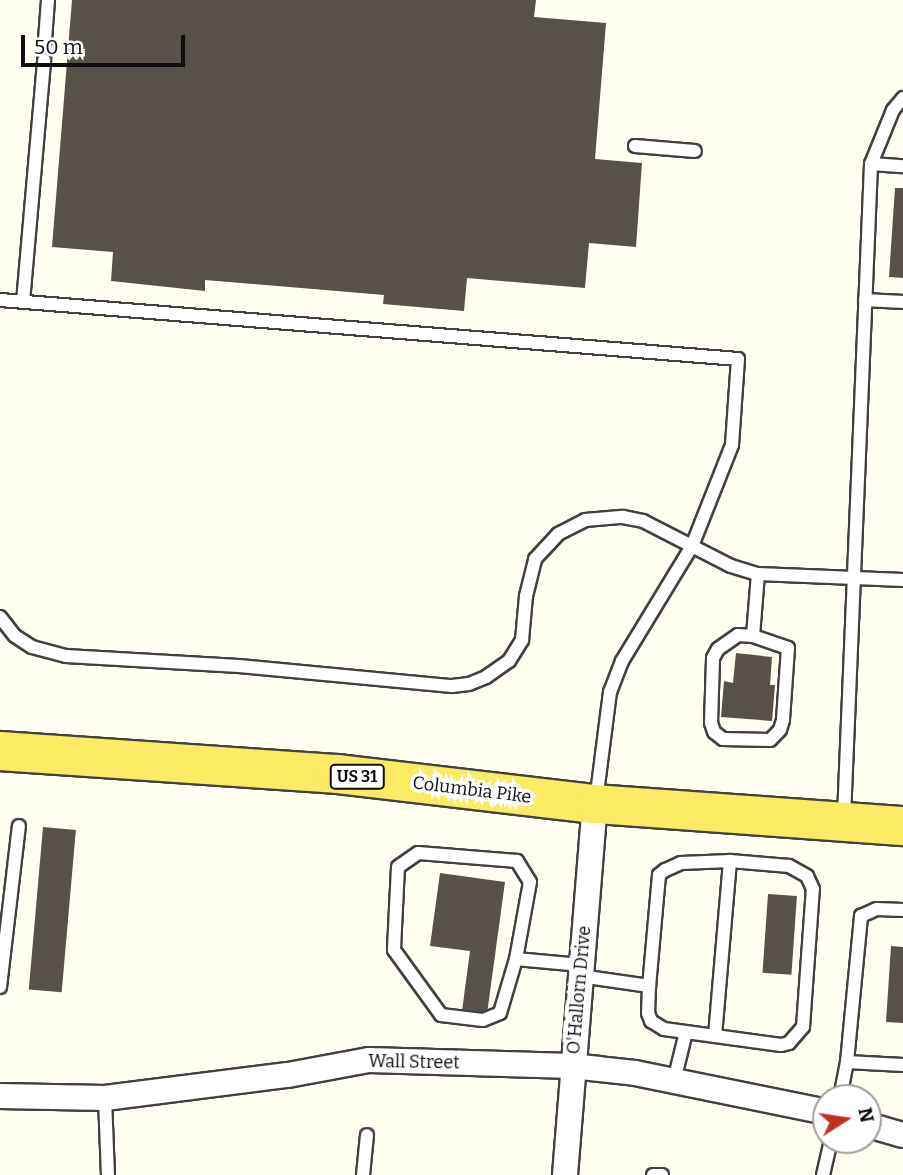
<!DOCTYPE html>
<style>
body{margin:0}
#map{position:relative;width:903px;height:1175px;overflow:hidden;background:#fffef0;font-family:Bitter,serif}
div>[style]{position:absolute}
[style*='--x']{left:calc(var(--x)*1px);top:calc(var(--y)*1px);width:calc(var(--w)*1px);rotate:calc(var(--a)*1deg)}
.building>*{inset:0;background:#57514a;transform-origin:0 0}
.roads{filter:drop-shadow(2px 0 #414141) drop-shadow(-2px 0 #414141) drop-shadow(0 2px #414141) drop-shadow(0 -2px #414141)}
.service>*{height:12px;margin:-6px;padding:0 6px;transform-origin:6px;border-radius:6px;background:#fff}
.minor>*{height:24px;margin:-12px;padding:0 12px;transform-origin:12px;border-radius:12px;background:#fff}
.primary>*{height:38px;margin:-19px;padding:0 19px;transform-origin:19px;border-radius:19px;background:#fbea64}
span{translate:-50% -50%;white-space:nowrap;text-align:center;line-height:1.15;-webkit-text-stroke:7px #fff;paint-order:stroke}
.shield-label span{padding:2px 5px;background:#fff;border:2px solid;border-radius:5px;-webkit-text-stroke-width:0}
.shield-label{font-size:16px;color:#0e0e0e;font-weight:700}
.street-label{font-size:18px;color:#0e0e0e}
.north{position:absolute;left:812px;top:1084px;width:70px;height:70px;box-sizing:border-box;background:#fff;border:2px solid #9f9f9f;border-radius:50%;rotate:78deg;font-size:19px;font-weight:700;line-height:28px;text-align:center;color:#0e0e0e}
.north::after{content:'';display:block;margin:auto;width:24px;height:32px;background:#c13023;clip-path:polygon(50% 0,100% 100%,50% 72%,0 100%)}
.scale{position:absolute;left:21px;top:35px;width:164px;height:32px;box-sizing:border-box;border:4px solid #0e0e0e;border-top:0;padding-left:9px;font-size:21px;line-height:24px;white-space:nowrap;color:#0e0e0e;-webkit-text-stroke:5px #fff;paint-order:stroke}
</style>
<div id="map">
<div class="building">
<div style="clip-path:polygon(72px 0,536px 0,534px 17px,606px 23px,595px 159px,642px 163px,636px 247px,589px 243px,585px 288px,467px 278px,464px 311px,383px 304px,384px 295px,205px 280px,205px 291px,111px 281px,113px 252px,52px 247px)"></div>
<div style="clip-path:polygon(895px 188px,903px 188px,903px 278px,889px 277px)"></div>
<div style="clip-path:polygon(736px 653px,772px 657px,770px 685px,775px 685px,772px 721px,721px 717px,724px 681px,733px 683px)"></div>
<div style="left:43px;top:827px;width:33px;height:163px;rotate:5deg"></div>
<div style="clip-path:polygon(440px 873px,505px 882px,487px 1014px,462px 1011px,470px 951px,430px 946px)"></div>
<div style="left:768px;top:894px;width:29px;height:79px;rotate:4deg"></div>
<div style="clip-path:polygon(891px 946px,903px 947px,903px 1023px,886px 1022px)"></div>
</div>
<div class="roads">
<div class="service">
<div style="--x:45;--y:40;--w:40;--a:-85.7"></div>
<div style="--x:635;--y:146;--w:60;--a:4.8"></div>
<div style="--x:871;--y:164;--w:32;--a:4"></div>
<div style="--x:0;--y:300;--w:740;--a:4.57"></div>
<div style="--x:738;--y:359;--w:86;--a:94"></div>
<div style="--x:732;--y:445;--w:109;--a:111.6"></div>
<div style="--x:692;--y:546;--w:135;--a:121.3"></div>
<div style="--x:622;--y:661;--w:33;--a:111"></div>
<div style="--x:610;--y:692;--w:110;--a:97.3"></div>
<div style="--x:865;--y:300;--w:38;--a:3"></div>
<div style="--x:23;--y:302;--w:243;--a:-85"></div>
<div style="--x:0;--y:617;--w:24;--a:52"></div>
<div style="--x:15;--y:636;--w:20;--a:33"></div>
<div style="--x:32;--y:647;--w:35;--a:15"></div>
<div style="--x:66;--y:656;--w:173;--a:3.3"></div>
<div style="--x:239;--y:666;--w:214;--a:5.4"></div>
<div style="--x:452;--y:686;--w:17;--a:-7"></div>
<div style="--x:469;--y:684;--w:18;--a:-22"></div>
<div style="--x:486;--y:677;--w:28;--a:-35"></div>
<div style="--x:509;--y:661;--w:25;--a:-58"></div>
<div style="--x:522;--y:640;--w:44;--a:-84.8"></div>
<div style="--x:526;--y:596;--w:38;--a:-76"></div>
<div style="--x:535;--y:559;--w:34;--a:-47"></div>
<div style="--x:558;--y:534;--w:30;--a:-27"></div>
<div style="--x:585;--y:520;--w:38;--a:-5"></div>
<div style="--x:623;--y:517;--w:20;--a:11"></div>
<div style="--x:643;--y:521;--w:99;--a:27.1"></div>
<div style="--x:731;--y:566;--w:28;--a:17"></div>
<div style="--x:758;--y:574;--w:145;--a:2.4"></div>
<div style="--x:738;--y:635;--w:15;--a:4"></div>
<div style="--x:753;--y:636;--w:37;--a:19"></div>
<div style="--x:788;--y:648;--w:72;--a:94"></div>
<div style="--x:783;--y:720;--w:10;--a:107"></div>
<div style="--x:780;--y:730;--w:14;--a:135"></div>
<div style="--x:770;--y:740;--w:47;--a:-178.8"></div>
<div style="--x:723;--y:739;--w:11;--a:-142"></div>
<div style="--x:714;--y:732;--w:9;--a:-108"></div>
<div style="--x:711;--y:723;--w:65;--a:-88.2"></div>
<div style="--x:713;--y:658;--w:10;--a:-61"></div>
<div style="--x:718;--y:649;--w:24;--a:-35"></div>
<div style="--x:753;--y:636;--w:62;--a:-85.4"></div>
<div style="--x:844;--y:817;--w:654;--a:-87.63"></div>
<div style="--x:871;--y:164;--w:58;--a:-67.8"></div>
<div style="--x:893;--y:110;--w:16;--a:-50"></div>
<div style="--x:516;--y:959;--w:78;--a:-79.7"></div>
<div style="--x:530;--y:882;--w:25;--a:-122"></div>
<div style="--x:517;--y:861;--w:99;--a:-175.4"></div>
<div style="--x:418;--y:853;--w:24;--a:145"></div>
<div style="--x:398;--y:867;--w:83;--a:92.8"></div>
<div style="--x:394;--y:950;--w:80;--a:54.1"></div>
<div style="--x:441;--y:1015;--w:42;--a:6.8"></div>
<div style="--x:483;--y:1020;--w:18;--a:-22"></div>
<div style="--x:500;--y:1013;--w:56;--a:-73.5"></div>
<div style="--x:516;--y:959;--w:65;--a:5.3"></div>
<div style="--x:580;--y:976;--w:70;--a:8.2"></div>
<div style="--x:649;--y:986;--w:27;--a:92"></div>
<div style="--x:648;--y:1013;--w:9;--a:69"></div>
<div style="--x:651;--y:1021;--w:15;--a:32"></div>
<div style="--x:664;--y:1029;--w:118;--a:7.8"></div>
<div style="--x:781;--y:1045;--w:8;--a:-14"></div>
<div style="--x:789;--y:1043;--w:21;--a:-49"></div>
<div style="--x:803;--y:1027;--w:138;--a:-85.9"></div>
<div style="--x:813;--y:889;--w:14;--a:-115"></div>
<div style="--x:807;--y:876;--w:21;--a:-151"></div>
<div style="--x:789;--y:866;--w:59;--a:-175.2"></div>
<div style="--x:730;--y:861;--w:49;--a:177.7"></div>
<div style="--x:681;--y:863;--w:17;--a:156"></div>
<div style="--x:665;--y:870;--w:8;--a:140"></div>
<div style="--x:659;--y:875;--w:111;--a:95.1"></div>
<div style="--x:0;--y:987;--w:162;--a:-83.3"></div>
<div style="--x:715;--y:1036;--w:176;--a:-85.1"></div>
<div style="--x:847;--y:1062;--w:147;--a:-84.5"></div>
<div style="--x:861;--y:916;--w:17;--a:-24"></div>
<div style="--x:877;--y:909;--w:26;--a:2"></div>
<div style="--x:674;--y:1081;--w:50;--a:-76.2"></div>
<div style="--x:105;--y:1098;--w:77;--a:87.8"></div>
<div style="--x:840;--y:1098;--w:37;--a:-79"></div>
<div style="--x:847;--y:1062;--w:56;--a:3.1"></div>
<div style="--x:363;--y:1175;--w:40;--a:-84.3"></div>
<div style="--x:653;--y:1175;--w:9;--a:0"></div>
<div style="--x:823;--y:1175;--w:36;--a:-77"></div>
</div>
<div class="minor">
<div style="--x:0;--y:1096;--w:105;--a:1.1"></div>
<div style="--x:105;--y:1098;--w:184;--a:-7.2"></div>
<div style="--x:288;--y:1075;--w:82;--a:-10.5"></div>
<div style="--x:369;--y:1060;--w:203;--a:1.7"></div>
<div style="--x:572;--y:1066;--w:63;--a:6.3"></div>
<div style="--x:635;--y:1073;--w:195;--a:11.5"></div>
<div style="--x:868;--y:1125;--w:36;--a:16"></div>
<div style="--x:565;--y:1175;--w:372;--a:-85.4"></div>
</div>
<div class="primary">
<div style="--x:0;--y:751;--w:339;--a:3.9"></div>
<div style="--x:338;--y:774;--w:259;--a:6.7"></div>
<div style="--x:595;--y:804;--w:309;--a:4.1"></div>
</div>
</div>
<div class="shield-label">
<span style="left:357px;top:777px">US 31</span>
</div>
<div class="street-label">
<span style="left:472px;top:790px;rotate:7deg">Columbia Pike</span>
<span style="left:579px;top:990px;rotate:-85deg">O'Hallorn Drive</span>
<span style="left:414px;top:1062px;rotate:1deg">Wall Street</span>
</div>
<div class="north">N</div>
<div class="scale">50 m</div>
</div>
